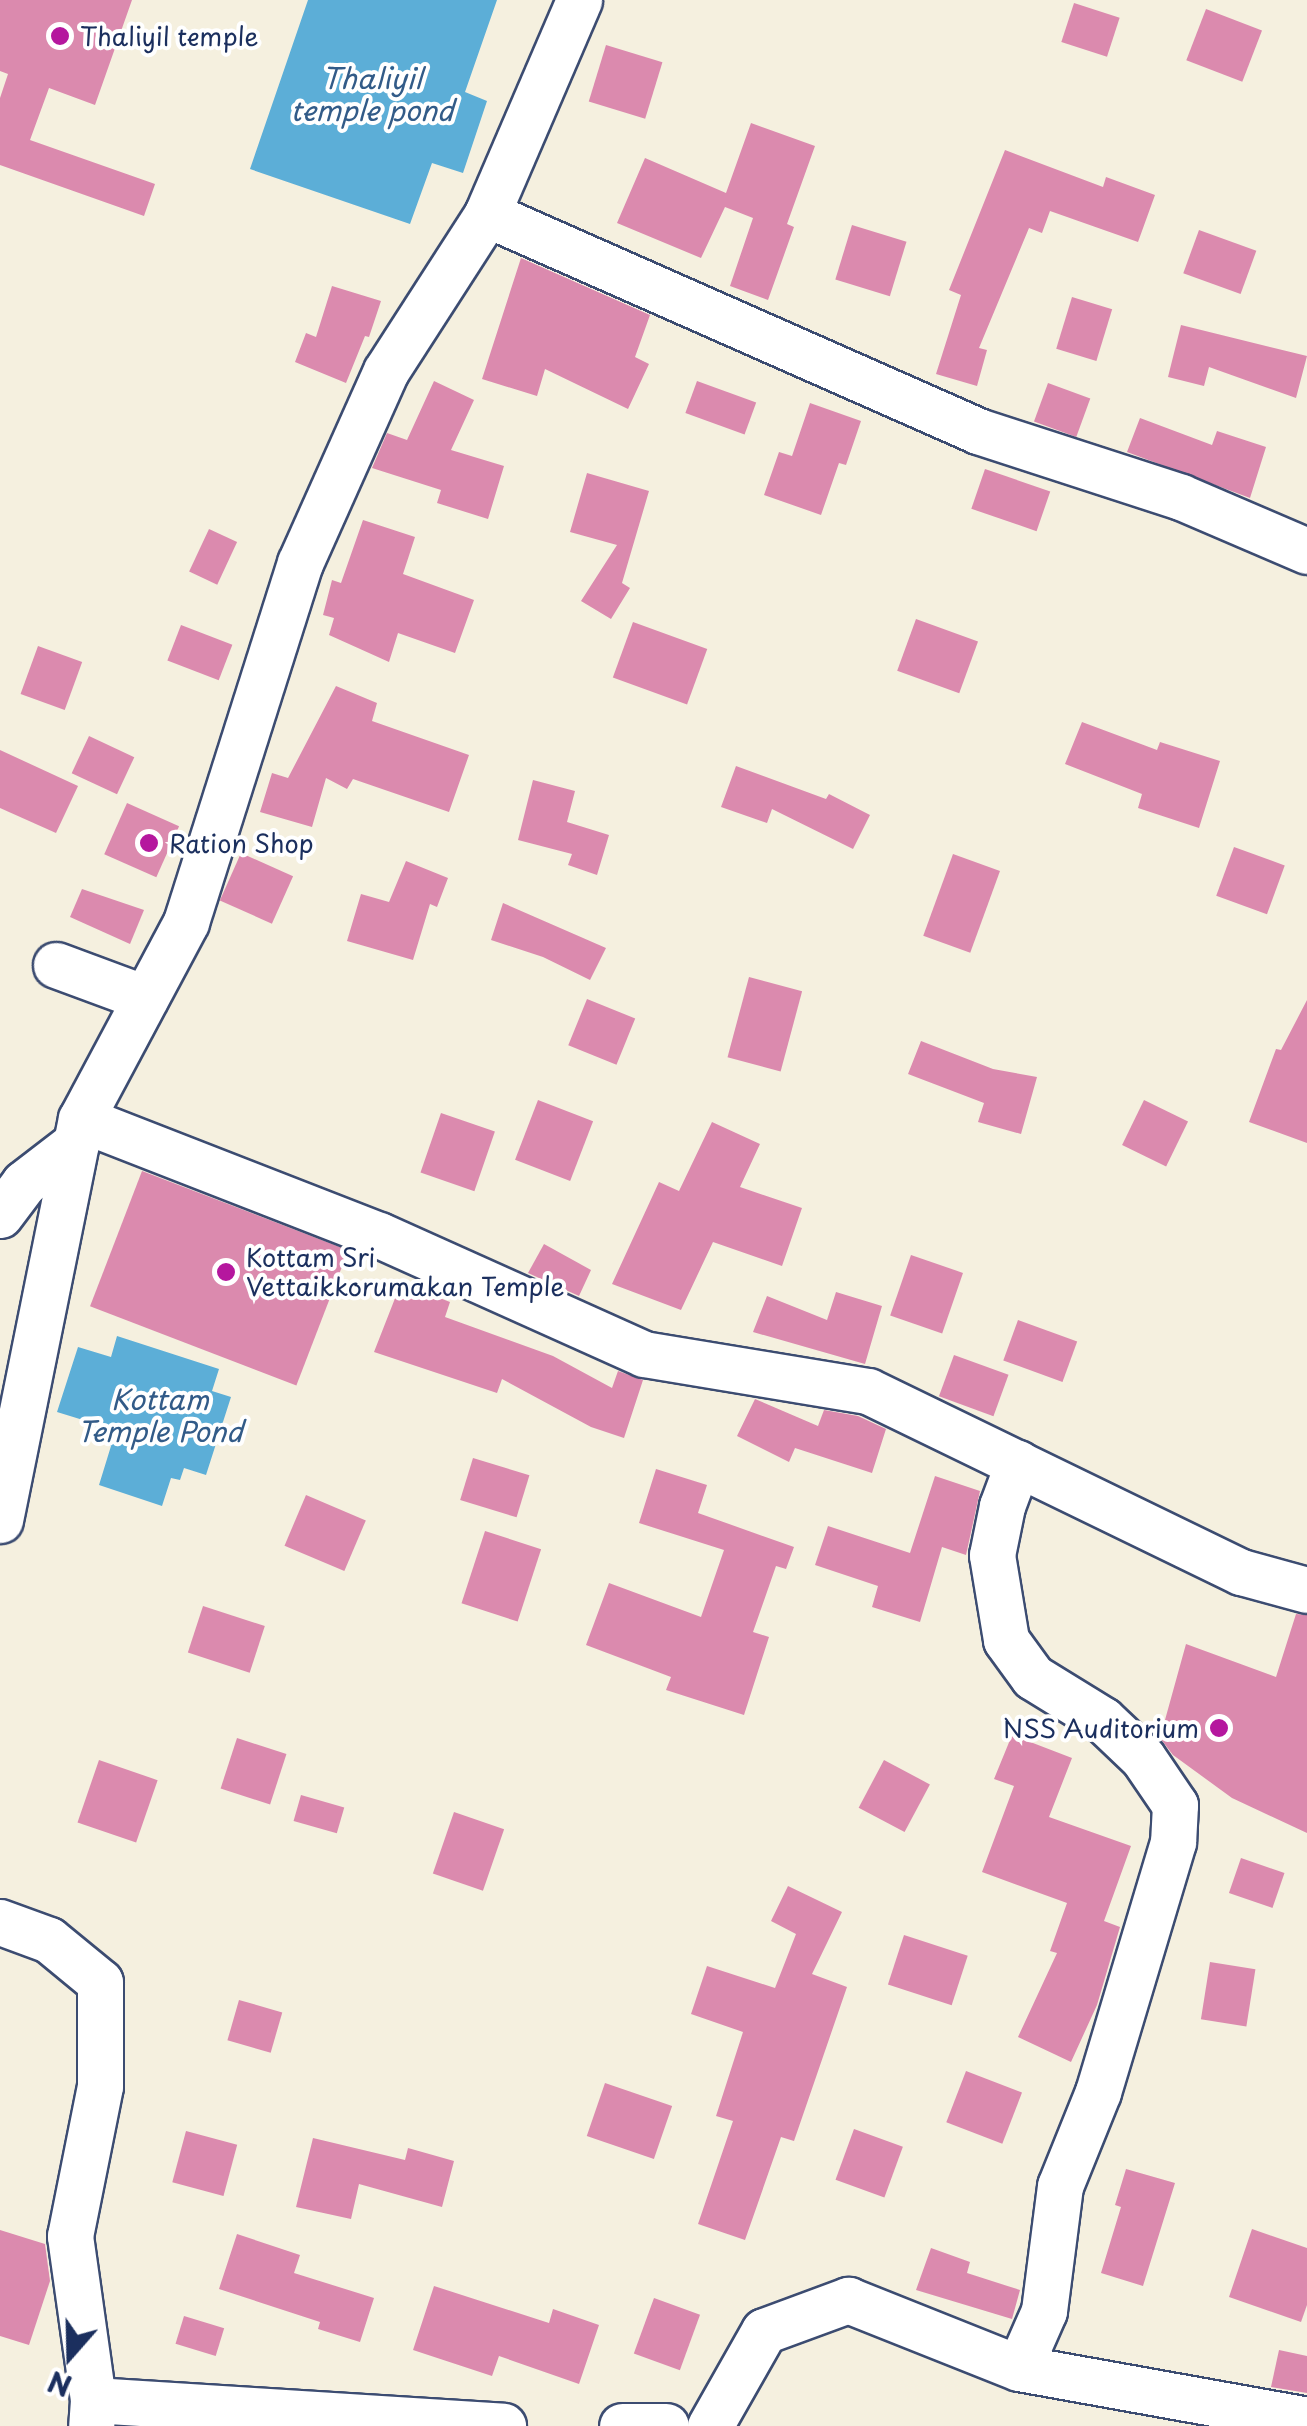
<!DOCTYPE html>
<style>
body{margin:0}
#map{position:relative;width:1307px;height:2426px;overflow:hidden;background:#f5f0df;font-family:"Playpen Sans",sans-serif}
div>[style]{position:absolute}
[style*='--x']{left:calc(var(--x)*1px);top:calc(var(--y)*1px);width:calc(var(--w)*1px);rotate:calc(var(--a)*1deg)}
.water>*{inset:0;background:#5caed7}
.building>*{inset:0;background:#db8aae;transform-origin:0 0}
.roads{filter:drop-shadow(2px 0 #3c4c71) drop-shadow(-2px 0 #3c4c71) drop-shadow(0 2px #3c4c71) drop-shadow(0 -2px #3c4c71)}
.minor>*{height:45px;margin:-22.5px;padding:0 22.5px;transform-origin:22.5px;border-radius:22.5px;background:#fff}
.dots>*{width:28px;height:28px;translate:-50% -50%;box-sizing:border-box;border:5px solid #fff;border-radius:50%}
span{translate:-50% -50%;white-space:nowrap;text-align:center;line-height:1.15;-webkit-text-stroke:8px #fff;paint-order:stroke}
.poi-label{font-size:25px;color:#1b2f5e}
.left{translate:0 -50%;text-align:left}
.right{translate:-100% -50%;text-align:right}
.water-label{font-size:28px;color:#325b88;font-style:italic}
.north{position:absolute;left:20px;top:2306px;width:100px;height:100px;-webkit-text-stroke:8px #fff;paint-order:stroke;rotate:200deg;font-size:28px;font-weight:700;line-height:40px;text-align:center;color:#1b2f5e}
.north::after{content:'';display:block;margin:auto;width:35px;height:45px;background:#1b2f5e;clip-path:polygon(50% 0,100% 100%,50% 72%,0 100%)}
</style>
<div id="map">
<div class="water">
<div style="clip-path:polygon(308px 0,497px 0,465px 92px,487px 101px,463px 173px,432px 163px,410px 224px,250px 169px)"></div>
<div style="clip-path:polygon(117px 1336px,219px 1369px,212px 1391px,231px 1397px,206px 1475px,184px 1468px,180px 1480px,171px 1478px,162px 1506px,99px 1485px,111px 1446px,91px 1439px,96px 1424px,57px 1412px,78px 1347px,111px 1357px)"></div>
</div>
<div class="building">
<div style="clip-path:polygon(0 0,132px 0,95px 105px,49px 88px,30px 140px,155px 184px,144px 216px,0 165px,0 98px,8px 74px,0 71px)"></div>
<div style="left:1074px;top:3px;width:48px;height:41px;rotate:18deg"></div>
<div style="left:1206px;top:9px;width:60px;height:55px;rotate:21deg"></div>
<div style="left:606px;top:45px;width:59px;height:59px;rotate:17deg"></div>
<div style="clip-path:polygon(751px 123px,815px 146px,787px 224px,794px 227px,768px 300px,730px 286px,753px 218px,725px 207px,701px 258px,617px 223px,645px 158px,726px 193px)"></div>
<div style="clip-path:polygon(1005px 150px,1103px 187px,1106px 177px,1155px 195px,1138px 242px,1050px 211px,1042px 233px,1029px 228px,979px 348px,987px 350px,977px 386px,936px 374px,961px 295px,949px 290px)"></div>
<div style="left:852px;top:225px;width:57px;height:57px;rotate:17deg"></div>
<div style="left:1199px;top:230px;width:61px;height:46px;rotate:20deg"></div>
<div style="clip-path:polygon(521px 258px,650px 315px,635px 357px,649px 364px,628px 409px,545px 369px,537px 396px,482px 379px)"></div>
<div style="clip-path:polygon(332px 286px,381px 301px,369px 337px,365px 336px,346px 383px,295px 362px,306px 333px,316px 337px)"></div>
<div style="left:1072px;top:297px;width:42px;height:54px;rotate:17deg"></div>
<div style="clip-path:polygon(1181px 325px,1307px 356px,1296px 398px,1209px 367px,1204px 386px,1168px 377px)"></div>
<div style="clip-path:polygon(434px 381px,474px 400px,451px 450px,504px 466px,488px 519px,437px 503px,441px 490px,372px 468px,387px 433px,407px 440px)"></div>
<div style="left:697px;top:381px;width:63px;height:34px;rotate:20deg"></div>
<div style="left:1048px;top:383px;width:45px;height:41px;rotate:20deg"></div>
<div style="clip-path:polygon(810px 403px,861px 421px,846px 465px,839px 463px,821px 515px,764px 495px,779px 452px,792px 456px)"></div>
<div style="clip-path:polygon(1140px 418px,1212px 445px,1217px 431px,1266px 447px,1250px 498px,1127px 452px)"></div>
<div style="left:985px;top:469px;width:69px;height:42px;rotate:19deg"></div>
<div style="clip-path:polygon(587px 473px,649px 491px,622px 583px,630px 588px,611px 619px,581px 601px,617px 545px,570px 532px)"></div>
<div style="clip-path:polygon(363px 520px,415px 537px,403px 574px,474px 600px,455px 653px,398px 633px,389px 662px,329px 635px,334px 618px,323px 615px,332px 580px,341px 583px)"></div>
<div style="left:209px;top:529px;width:31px;height:47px;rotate:25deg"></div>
<div style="left:916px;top:619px;width:66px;height:55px;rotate:20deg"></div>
<div style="left:633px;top:622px;width:79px;height:59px;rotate:20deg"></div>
<div style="left:181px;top:625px;width:55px;height:38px;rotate:21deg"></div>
<div style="left:38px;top:646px;width:47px;height:51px;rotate:20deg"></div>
<div style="clip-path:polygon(336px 686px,377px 703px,372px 721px,469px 755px,449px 812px,353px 779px,347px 789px,326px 778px,312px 827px,260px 812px,272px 773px,288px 778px)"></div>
<div style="clip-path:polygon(1082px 722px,1157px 750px,1160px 742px,1220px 761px,1199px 828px,1138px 808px,1142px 794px,1065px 764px)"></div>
<div style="left:89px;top:736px;width:50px;height:41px;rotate:25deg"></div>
<div style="clip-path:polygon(0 750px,78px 786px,56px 833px,0 808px)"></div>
<div style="clip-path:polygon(736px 766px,826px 799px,829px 794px,870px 815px,853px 849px,772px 809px,767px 823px,721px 807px)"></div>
<div style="clip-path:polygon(533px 780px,575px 791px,567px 822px,609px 835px,597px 875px,568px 865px,572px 854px,518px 840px)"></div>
<div style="left:127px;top:803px;width:57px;height:56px;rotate:24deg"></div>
<div style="left:1234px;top:847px;width:54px;height:52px;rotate:20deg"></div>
<div style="left:241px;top:853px;width:57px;height:52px;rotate:24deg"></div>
<div style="left:953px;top:854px;width:50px;height:87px;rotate:20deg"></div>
<div style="clip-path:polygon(406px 861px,448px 878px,437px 907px,430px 904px,413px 960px,347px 941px,361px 894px,389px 902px)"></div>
<div style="clip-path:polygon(82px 889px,144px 910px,130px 944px,70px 917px)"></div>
<div style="clip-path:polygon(503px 903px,606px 948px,590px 980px,543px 957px,491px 940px)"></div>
<div style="left:749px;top:977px;width:55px;height:83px;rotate:15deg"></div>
<div style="left:587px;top:999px;width:52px;height:50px;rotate:22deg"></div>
<div style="clip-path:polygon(1307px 1000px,1307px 1143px,1249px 1122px,1276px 1049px,1281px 1050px)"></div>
<div style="clip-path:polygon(921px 1041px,993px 1069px,1037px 1077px,1021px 1134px,978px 1122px,984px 1103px,908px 1074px)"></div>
<div style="left:538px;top:1100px;width:59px;height:64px;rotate:21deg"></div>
<div style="left:1144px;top:1100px;width:49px;height:50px;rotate:26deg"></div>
<div style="left:441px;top:1113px;width:57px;height:63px;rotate:19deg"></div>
<div style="clip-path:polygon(712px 1122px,760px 1144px,740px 1187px,802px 1208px,782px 1266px,713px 1242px,681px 1310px,612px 1284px,659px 1182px,679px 1191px)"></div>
<div style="left:142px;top:1171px;width:221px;height:145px;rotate:21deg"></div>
<div style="clip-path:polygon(544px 1244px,591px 1270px,579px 1296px,528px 1273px)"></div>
<div style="left:911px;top:1255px;width:55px;height:64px;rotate:19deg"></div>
<div style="clip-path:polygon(401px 1283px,450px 1302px,445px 1317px,553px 1356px,612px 1388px,618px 1371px,643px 1380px,624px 1438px,591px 1427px,502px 1379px,497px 1393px,374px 1352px)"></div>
<div style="clip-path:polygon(836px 1292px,882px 1306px,865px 1364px,753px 1332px,767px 1296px,827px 1320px)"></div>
<div style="left:1018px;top:1320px;width:63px;height:43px;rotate:20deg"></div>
<div style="left:954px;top:1355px;width:58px;height:44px;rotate:20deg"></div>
<div style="clip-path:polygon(755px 1399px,818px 1426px,824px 1410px,858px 1416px,886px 1429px,872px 1473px,795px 1448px,789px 1462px,737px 1436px)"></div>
<div style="left:473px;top:1458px;width:59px;height:44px;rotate:17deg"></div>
<div style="clip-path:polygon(656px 1469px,707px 1485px,698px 1513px,794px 1547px,786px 1569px,776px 1566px,753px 1632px,769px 1637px,744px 1715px,666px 1690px,671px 1677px,586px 1645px,609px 1583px,701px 1617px,724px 1550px,639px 1523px)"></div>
<div style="clip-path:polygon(935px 1476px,980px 1491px,966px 1555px,942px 1547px,920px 1622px,872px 1607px,878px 1586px,815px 1565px,828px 1526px,910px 1553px)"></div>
<div style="left:306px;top:1495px;width:65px;height:55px;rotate:23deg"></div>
<div style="left:485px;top:1531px;width:59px;height:76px;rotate:18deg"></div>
<div style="left:203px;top:1606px;width:65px;height:49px;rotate:18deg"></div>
<div style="clip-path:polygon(1296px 1614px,1307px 1615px,1307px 1833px,1232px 1798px,1173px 1755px,1160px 1738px,1186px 1644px,1276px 1677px)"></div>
<div style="clip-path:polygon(1012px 1735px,1072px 1758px,1049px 1817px,1131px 1846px,1104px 1921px,1120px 1927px,1097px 2005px,1071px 2062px,1018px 2037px,1057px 1953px,1050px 1951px,1067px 1903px,982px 1872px,1014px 1786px,994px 1779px)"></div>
<div style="left:237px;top:1738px;width:52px;height:53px;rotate:18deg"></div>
<div style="left:99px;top:1760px;width:62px;height:66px;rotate:19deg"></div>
<div style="left:884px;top:1760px;width:52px;height:54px;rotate:28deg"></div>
<div style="left:301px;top:1795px;width:45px;height:27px;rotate:16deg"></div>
<div style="left:454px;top:1812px;width:53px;height:65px;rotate:19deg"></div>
<div style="left:1241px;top:1858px;width:46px;height:37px;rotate:19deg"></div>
<div style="clip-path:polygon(788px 1886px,842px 1912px,812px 1974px,847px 1987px,794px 2141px,781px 2137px,745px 2240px,698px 2224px,733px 2121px,716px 2116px,743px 2032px,691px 2014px,707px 1966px,775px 1988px,796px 1934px,771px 1921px)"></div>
<div style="left:904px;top:1935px;width:67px;height:52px;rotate:18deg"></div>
<div style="left:1210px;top:1962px;width:46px;height:58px;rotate:9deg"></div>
<div style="left:239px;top:2000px;width:45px;height:42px;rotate:16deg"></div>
<div style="left:966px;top:2071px;width:60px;height:55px;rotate:21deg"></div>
<div style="left:605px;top:2083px;width:71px;height:56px;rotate:19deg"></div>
<div style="left:854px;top:2129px;width:52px;height:54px;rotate:20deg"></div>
<div style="left:186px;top:2131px;width:53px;height:53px;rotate:15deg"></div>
<div style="clip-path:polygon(313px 2138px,405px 2160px,408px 2148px,454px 2161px,442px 2207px,359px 2184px,351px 2219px,296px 2207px)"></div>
<div style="clip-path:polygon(1126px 2169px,1175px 2183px,1143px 2286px,1101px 2273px,1121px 2207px,1115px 2205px)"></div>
<div style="clip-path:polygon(1252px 2229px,1307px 2248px,1307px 2305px,1301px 2322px,1229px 2297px)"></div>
<div style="clip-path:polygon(0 2230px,45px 2244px,50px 2281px,29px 2345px,0 2336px)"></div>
<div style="clip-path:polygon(237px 2234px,300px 2255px,294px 2273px,374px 2298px,360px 2342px,318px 2329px,320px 2322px,219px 2289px)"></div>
<div style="clip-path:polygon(931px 2248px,970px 2262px,967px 2273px,1020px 2290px,1012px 2319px,916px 2290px)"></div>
<div style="clip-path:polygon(434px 2286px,549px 2323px,553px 2309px,599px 2325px,579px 2384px,499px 2356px,492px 2376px,413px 2350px)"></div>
<div style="left:654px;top:2298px;width:49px;height:59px;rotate:20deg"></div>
<div style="left:184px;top:2316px;width:42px;height:29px;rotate:17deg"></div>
<div style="clip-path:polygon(1279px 2350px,1307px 2356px,1307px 2393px,1271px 2387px)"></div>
</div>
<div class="roads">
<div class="minor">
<div style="--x:487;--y:214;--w:537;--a:23.84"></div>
<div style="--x:978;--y:431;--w:213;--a:18"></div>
<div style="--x:1181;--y:497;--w:137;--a:23.2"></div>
<div style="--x:56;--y:965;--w:95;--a:20.3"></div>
<div style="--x:81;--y:1119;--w:320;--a:21.3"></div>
<div style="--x:379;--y:1235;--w:290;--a:24.2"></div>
<div style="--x:644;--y:1354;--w:227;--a:9.4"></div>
<div style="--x:868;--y:1391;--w:415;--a:25.9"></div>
<div style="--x:1241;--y:1572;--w:68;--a:15.3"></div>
<div style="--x:0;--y:1215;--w:40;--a:-53"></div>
<div style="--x:24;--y:1183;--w:66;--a:-37.6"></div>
<div style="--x:1018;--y:1463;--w:46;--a:110.4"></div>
<div style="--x:1002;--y:1506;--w:50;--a:101.5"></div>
<div style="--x:992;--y:1555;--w:86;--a:80.6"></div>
<div style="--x:1006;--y:1640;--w:46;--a:53.9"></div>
<div style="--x:1033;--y:1677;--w:82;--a:31.6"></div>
<div style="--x:1103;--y:1720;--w:55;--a:43.5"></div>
<div style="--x:1143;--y:1758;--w:57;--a:55.8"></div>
<div style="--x:1175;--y:1805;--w:37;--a:93"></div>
<div style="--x:1173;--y:1842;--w:261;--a:106.7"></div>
<div style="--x:1098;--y:2092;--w:101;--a:112"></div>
<div style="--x:1060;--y:2186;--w:126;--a:97.3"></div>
<div style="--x:1044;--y:2311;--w:62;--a:113.7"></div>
<div style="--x:0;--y:1520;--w:409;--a:-78.6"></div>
<div style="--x:81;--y:1119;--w:223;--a:-61.9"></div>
<div style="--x:186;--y:922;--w:377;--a:-72.4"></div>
<div style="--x:300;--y:563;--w:210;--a:-65.9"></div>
<div style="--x:386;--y:371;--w:187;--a:-57.2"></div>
<div style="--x:487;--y:214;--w:233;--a:-66.7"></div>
<div style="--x:0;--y:1922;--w:52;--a:20.2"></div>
<div style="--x:49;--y:1940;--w:66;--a:39.5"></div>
<div style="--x:100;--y:1982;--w:104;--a:90"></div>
<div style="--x:100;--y:2086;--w:153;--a:101.3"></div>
<div style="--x:70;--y:2236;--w:166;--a:82"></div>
<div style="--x:93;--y:2400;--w:26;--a:94"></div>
<div style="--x:93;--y:2400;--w:411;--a:3.6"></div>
<div style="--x:622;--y:2426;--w:44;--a:0"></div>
<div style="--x:710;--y:2426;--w:109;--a:-60.4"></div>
<div style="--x:764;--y:2331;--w:90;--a:-20.3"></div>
<div style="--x:848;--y:2300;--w:184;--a:21.7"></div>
<div style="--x:1019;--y:2368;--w:293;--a:10.2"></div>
</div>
</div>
<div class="dots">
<div style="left:60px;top:36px;background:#b5179e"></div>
<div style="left:149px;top:843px;background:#b5179e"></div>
<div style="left:226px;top:1272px;background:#b5179e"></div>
<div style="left:1219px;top:1728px;background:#b5179e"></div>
</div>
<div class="poi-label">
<span class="left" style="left:80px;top:36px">Thaliyil temple</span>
<span class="left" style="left:169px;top:843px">Ration Shop</span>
<span class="left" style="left:246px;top:1272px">Kottam Sri<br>Vettaikkorumakan Temple</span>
<span class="right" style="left:1199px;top:1728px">NSS Auditorium</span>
</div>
<div class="water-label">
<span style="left:372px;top:94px">Thaliyil<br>temple pond</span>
<span style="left:160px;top:1415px">Kottam<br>Temple Pond</span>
</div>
<div class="north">N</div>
</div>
